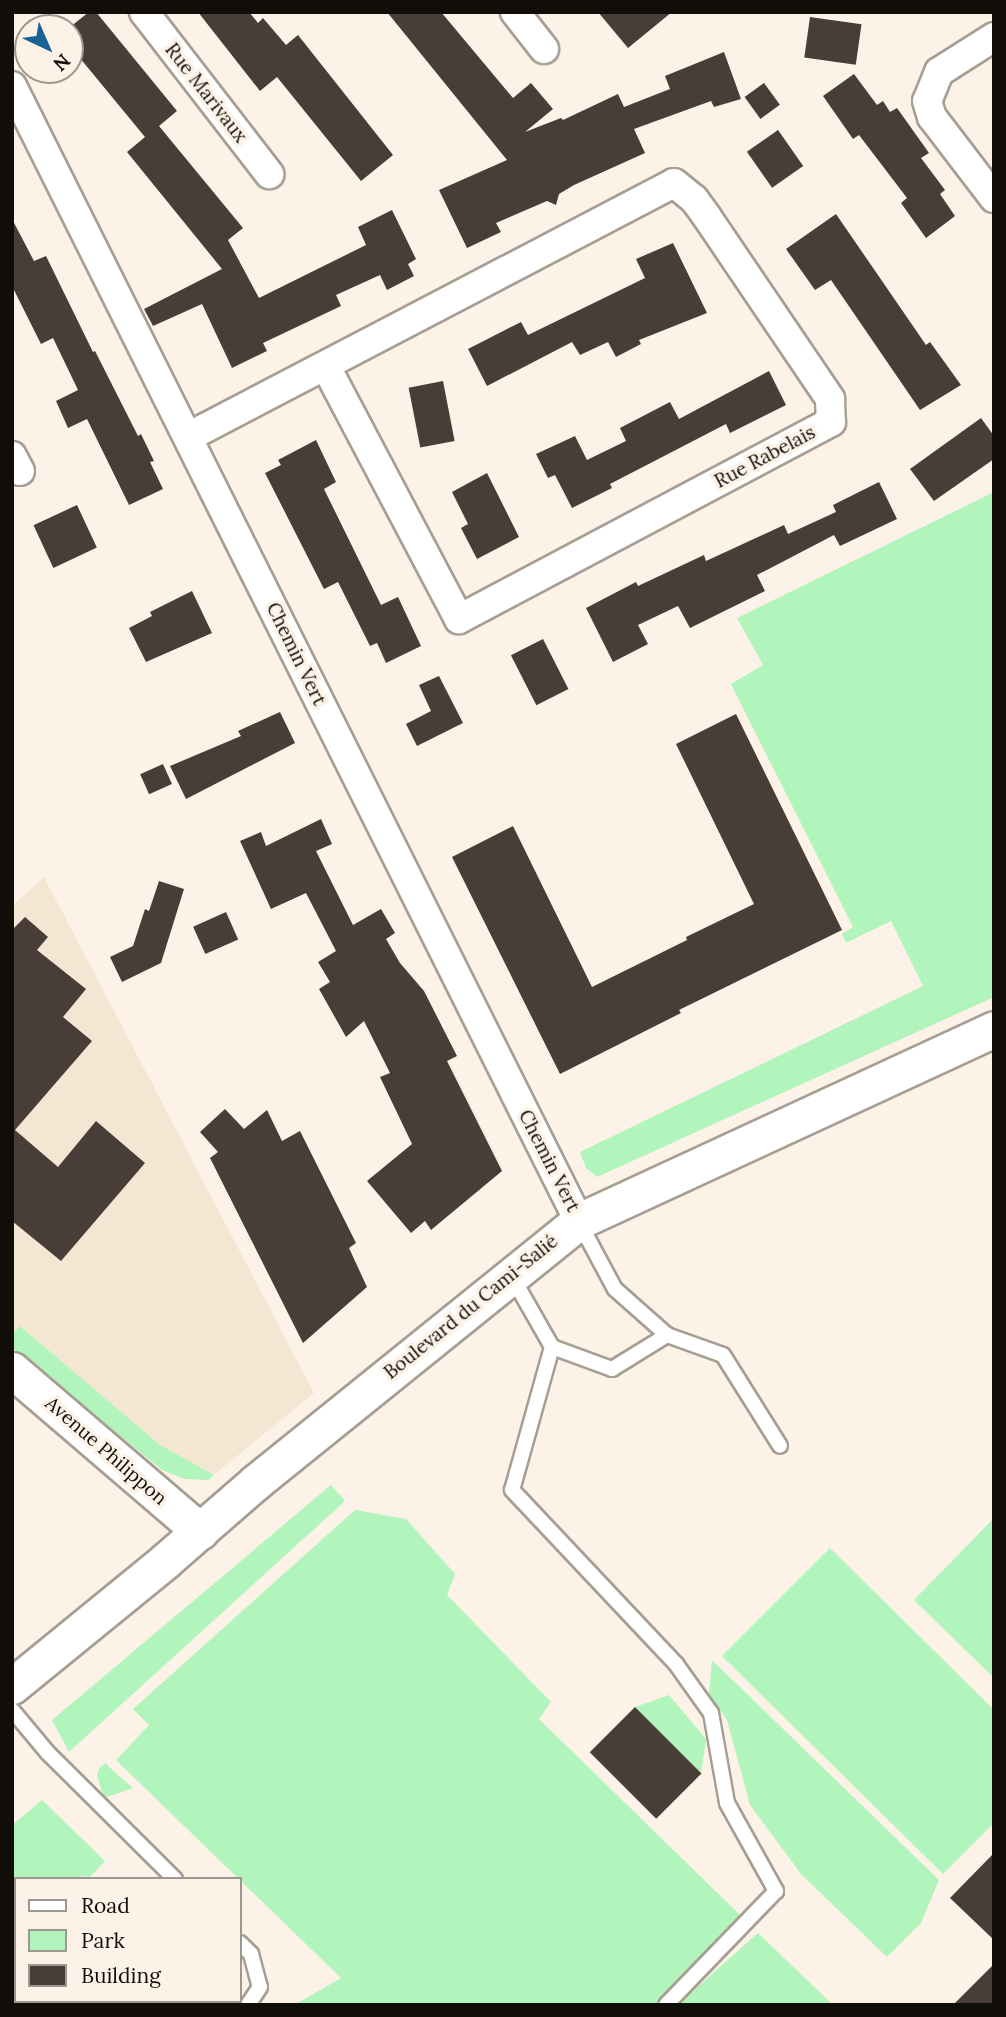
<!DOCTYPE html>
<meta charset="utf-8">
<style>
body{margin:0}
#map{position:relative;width:1006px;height:2017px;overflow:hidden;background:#fcf2e7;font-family:Lora,serif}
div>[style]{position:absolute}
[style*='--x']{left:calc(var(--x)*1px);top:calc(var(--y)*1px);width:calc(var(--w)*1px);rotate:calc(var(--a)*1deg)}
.built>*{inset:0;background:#f5e6d4}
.green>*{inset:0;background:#b1f4bc}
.building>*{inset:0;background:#493d37;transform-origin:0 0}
.roads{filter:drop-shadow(2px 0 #a79e93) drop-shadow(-2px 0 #a79e93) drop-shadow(0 2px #a79e93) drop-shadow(0 -2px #a79e93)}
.service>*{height:14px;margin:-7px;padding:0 7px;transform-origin:7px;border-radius:7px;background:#fff}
.minor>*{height:28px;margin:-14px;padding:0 14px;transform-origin:14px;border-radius:14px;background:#fff}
.tertiary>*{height:35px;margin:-17.5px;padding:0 17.5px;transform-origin:17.5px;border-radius:17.5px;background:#fff}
span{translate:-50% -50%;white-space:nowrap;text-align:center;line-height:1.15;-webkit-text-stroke:7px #fcf2e7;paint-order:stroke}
.street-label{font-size:19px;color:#110e0a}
.frame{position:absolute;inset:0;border:14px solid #110e0a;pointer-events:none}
.legend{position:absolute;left:14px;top:1877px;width:228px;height:126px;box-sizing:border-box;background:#fcf2e7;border:2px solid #9e978f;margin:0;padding:9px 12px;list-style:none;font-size:21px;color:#110e0a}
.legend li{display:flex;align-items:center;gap:14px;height:35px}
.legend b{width:35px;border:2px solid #9e978f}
.north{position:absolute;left:14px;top:14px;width:70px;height:70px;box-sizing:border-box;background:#fcf2e7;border:2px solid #9e978f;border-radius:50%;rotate:136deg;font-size:19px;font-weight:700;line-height:28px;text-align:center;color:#110e0a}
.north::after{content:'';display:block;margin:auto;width:24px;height:32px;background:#1a6195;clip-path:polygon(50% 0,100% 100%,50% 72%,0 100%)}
</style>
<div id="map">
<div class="built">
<div style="clip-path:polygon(44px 877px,314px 1393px,214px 1475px,160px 1445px,20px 1326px,12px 1334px,12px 906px)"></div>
</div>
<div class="green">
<div style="clip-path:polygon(994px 492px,994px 997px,597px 1177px,586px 1168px,580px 1152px,923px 986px,891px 921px,846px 943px,842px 934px,853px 927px,731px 684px,763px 665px,737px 618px)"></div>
<div style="clip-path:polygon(20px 1326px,160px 1445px,214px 1475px,208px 1480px,185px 1479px,162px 1470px,12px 1348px,12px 1334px)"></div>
<div style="clip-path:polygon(331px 1485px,345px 1501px,69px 1752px,52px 1720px)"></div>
<div style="clip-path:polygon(355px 1510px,406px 1519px,455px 1574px,447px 1595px,551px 1702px,539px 1719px,741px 1916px,657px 2005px,294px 2005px,341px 1978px,116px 1760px,149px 1725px,133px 1709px)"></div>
<div style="clip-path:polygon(994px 1518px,994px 1678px,914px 1600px)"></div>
<div style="clip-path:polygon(830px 1548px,994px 1710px,994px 1823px,943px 1874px,722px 1656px)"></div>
<div style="clip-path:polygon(712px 1660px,939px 1880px,921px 1923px,887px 1957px,801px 1874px,750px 1805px,727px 1720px,709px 1694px)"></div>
<div style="clip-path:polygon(669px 1695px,706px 1739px,701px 1774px,635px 1707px)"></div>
<div style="clip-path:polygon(106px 1763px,109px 1767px,133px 1788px,107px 1797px,102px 1792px,97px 1775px,99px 1768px)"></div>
<div style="clip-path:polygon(42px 1800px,105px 1861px,90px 1877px,80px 1876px,80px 1879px,16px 1879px,16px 1890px,12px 1893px,12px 1825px)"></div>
<div style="clip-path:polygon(758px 1933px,833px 2005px,678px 2005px,686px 1997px)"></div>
</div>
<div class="building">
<div style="clip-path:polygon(89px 12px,96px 12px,177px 111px,159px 126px,243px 228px,228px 240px,259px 298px,366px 245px,358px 227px,392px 210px,416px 259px,408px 264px,414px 276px,387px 290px,380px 275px,336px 295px,341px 306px,263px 343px,267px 351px,232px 368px,202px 304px,153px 326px,144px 309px,222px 269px,127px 152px,145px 137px,70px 46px,70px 27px)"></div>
<div style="clip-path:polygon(198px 12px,249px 12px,258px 23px,263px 18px,286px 45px,298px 35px,393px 155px,361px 181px,277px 77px,260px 91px)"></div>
<div style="clip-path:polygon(387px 12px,441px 12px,513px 98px,531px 83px,553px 109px,525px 132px,561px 118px,563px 120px,618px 94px,624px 107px,670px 89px,665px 76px,724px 52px,741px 99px,714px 107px,711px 101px,634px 129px,645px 153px,574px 185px,559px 194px,556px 205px,547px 201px,496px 223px,501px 232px,467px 248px,439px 190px,507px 160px)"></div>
<div style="clip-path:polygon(598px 12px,672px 12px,628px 48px)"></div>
<div style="left:810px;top:17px;width:52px;height:41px;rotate:8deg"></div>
<div style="clip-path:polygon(854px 74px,877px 105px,883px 101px,890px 112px,897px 108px,929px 153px,921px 158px,945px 190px,940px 194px,955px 216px,926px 238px,901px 203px,907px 198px,859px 135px,853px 139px,823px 96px)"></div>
<div style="left:764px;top:83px;width:27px;height:24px;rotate:54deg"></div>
<div style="left:778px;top:130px;width:44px;height:38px;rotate:55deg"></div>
<div style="clip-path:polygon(836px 214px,926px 345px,930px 342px,961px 385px,920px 410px,831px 280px,815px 290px,786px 249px)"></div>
<div style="clip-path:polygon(12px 219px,34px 261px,46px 256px,93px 352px,95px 351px,138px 436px,141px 434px,154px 461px,150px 462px,163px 489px,129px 505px,87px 419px,68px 428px,56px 401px,78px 390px,53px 338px,41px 344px,12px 286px)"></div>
<div style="clip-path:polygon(673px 243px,707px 313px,639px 340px,641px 344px,616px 357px,608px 342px,580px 355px,572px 342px,487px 386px,468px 349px,521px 322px,528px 335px,645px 278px,636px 259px)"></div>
<div style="clip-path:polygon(769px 371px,786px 405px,730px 433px,726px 424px,610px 484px,612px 488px,572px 508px,555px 475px,548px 478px,536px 454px,575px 436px,587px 460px,626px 441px,620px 428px,670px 402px,679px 419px)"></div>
<div style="left:443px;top:381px;width:61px;height:35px;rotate:79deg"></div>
<div style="clip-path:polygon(981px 418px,994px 436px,994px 459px,934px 501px,910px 469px)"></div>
<div style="clip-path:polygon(316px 440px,336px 482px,324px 489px,381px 605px,398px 597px,421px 646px,386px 663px,377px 643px,370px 646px,338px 582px,324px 589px,265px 473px,281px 465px,278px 460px)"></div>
<div style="clip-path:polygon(487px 473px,519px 537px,477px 559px,461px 528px,468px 524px,452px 492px)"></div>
<div style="clip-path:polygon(879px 482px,897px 519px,840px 546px,834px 535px,757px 575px,765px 591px,690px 628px,678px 606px,638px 625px,648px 644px,613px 662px,586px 608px,636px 582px,638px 586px,704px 555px,706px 561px,784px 525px,788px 534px,836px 512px,833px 505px)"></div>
<div style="left:77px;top:505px;width:47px;height:48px;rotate:65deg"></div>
<div style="clip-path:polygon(192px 591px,212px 633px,146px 662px,129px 628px,152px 616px,150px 612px)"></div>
<div style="left:543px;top:639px;width:56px;height:36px;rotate:63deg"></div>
<div style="clip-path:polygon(439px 676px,463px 723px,417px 746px,406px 724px,431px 711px,419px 685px)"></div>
<div style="clip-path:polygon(280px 712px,295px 743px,186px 799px,170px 766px,241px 736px,238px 731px)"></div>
<div style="clip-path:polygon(736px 714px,842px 930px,679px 1010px,681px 1013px,560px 1074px,452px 857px,513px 826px,592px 987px,687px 940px,686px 937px,754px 904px,676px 744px)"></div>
<div style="left:163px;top:764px;width:22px;height:25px;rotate:66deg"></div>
<div style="clip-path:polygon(321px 819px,332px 844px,316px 851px,353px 925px,381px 909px,395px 933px,386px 939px,400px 963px,424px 991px,457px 1056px,447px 1061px,502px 1171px,431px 1230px,425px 1221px,411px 1233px,367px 1181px,412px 1144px,380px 1077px,390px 1073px,364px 1021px,346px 1037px,319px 989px,330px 982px,318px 962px,336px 951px,306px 893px,271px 909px,240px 841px,261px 832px,266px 846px)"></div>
<div style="clip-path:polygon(159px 881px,184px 889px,161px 963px,122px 982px,110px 957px,133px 946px,145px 909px,149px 911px)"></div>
<div style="left:226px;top:912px;width:30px;height:36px;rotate:66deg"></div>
<div style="clip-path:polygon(25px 917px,48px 937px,37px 950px,86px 989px,63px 1017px,92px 1041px,15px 1130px,58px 1167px,96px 1121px,145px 1163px,61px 1261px,12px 1221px,12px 930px)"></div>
<div style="clip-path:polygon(225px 1109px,244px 1129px,267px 1110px,282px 1141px,300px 1131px,356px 1243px,349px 1248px,367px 1287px,303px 1343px,210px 1158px,218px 1152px,200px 1132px)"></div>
<div style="left:635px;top:1707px;width:94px;height:64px;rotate:45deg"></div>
<div style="clip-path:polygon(994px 1853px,994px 1940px,950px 1898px)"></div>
<div style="clip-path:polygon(994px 1964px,994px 2005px,953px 2005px)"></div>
</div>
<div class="roads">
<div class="service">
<div style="--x:579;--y:1222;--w:76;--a:61.8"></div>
<div style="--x:615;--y:1289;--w:69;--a:41.5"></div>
<div style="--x:511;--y:1275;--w:83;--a:60.3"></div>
<div style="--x:552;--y:1347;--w:148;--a:105.6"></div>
<div style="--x:512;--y:1490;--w:239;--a:46.7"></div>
<div style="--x:676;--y:1664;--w:60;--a:54.5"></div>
<div style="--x:711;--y:1713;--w:91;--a:79.9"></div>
<div style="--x:727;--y:1803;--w:101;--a:60.9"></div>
<div style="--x:776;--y:1891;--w:158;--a:134"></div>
<div style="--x:552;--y:1347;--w:64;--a:20.1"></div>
<div style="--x:612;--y:1369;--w:65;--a:-31.7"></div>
<div style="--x:667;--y:1335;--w:59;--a:19.7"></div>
<div style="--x:723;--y:1355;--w:107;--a:57.9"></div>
<div style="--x:12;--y:1710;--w:56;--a:50.1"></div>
<div style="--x:48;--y:1753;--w:179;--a:44.8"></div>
<div style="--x:240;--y:1943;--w:16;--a:45"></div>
<div style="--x:251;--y:1954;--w:34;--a:75"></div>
<div style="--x:260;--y:1987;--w:22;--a:124"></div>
</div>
<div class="minor">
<div style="--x:144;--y:12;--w:205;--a:52.3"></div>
<div style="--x:515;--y:12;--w:47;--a:51.9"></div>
<div style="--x:994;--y:37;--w:65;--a:147.5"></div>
<div style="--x:939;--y:72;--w:31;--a:112"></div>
<div style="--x:927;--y:101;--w:17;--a:73"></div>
<div style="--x:932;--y:117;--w:102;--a:52.6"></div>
<div style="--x:12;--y:86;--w:1269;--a:63.46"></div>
<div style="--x:188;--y:437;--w:548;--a:-27.59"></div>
<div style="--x:674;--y:183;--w:26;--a:39"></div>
<div style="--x:694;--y:199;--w:22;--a:54"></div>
<div style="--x:707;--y:217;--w:220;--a:55.9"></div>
<div style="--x:830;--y:399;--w:23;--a:88"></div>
<div style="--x:831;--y:422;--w:421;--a:152.1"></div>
<div style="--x:459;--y:619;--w:285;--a:-117.8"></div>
<div style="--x:12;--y:456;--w:17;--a:62"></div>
</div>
<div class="tertiary">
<div style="--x:12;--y:1370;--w:248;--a:40.6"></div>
<div style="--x:12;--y:1686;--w:198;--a:-39.2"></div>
<div style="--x:165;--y:1561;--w:121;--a:-41"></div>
<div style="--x:256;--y:1482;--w:415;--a:-38.9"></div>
<div style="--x:579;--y:1221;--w:457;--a:-24.8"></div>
</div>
</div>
<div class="street-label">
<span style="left:206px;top:93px;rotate:52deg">Rue Marivaux</span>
<span style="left:765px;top:457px;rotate:-28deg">Rue Rabelais</span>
<span style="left:296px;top:654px;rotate:64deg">Chemin Vert</span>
<span style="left:549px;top:1161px;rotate:63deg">Chemin Vert</span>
<span style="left:471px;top:1307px;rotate:-39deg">Boulevard du Cami-Salié</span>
<span style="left:106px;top:1451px;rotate:41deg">Avenue Philippon</span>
</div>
<div class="frame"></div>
<ul class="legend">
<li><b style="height:9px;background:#fff"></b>Road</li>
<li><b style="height:19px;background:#b1f4bc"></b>Park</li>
<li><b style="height:19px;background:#493d37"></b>Building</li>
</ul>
<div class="north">N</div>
</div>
